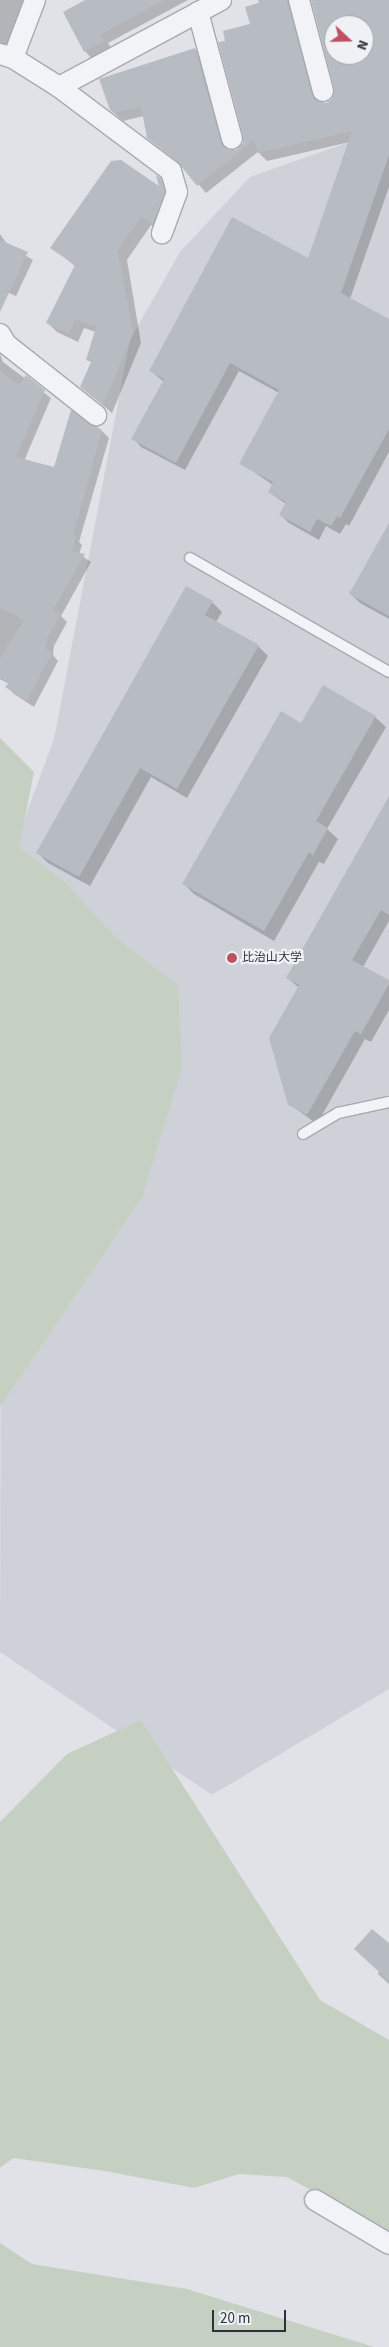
<!DOCTYPE html>
<meta charset="utf-8">
<style>
body{margin:0}
#map{position:relative;width:389px;height:2347px;overflow:hidden;background:#e0e2e7;font-family:"Source Sans 3","Noto Sans JP",sans-serif}
div>[style]{position:absolute}
[style*='--x']{left:calc(var(--x)*1px);top:calc(var(--y)*1px);width:calc(var(--w)*1px);rotate:calc(var(--a)*1deg)}
.built>*{inset:0;background:#ced2d8}
.green>*{inset:0;background:#c5d0c2}
.shadow>*{inset:0;background:#0003}
.building>*{inset:0;background:#b7bcc3}
.roads{filter:drop-shadow(1px 0 #a6a9b0) drop-shadow(-1px 0 #a6a9b0) drop-shadow(0 1px #a6a9b0) drop-shadow(0 -1px #a6a9b0)}
.lane>*{height:10px;margin:-5px;padding:0 5px;transform-origin:5px;border-radius:5px;background:#f2f3f6}
.street>*{height:20px;margin:-10px;padding:0 10px;transform-origin:10px;border-radius:10px;background:#f2f3f6}
.dots>*{width:14px;height:14px;translate:-50% -50%;box-sizing:border-box;border:2px solid #eff1f5;border-radius:50%}
span{translate:-50% -50%;white-space:nowrap;text-align:center;line-height:1.15;-webkit-text-stroke:4.5px #eff1f5;paint-order:stroke}
.poi-label{font-size:12px;color:#2a313c}
.left{translate:0 -50%;text-align:left}
.north{position:absolute;left:324px;top:15px;width:50px;height:50px;box-sizing:border-box;background:#eff1f5;border:1px solid #a0a4ab;border-radius:50%;rotate:111deg;font-size:14px;font-weight:700;line-height:20px;text-align:center;color:#2a313c}
.north::after{content:'';display:block;margin:auto;width:18px;height:22px;background:#be5263;clip-path:polygon(50% 0,100% 100%,50% 72%,0 100%)}
.scale{position:absolute;left:212px;top:2310px;width:74px;height:22px;box-sizing:border-box;border:2px solid #2a313c;border-top:0;padding-left:6px;font-size:15px;line-height:18px;white-space:nowrap;color:#2a313c;-webkit-text-stroke:4px #eff1f5;paint-order:stroke}
</style>
<div id="map">
<div class="built">
<div style="clip-path:polygon(389px 128px,389px 1689px,212px 1795px,0 1652px,2px 879px,54px 739px,130px 340px,180px 252px,250px 177px)"></div>
</div>
<div class="green">
<div style="clip-path:polygon(0 738px,34px 772px,19px 847px,65px 882px,116px 938px,178px 985px,182px 1068px,142px 1197px,0 1407px)"></div>
<div style="clip-path:polygon(141px 1720px,320px 2000px,389px 2040px,389px 2233px,287px 2177px,239px 2174px,194px 2188px,105px 2171px,13px 2158px,0 2168px,0 1822px,67px 1754px)"></div>
<div style="clip-path:polygon(0 2243px,32px 2264px,187px 2289px,374px 2347px,0 2347px)"></div>
</div>
<div class="shadow">
<div style="clip-path:polygon(0 0,37px 0,14px 51px,0 51px)"></div>
<div style="clip-path:polygon(88px 0,188px 0,108px 43px,112px 50px,93px 60px,85px 51px)"></div>
<div style="clip-path:polygon(evenodd,267px 0,301px 0,296px 12px,319px 102px,326px 104px,333px 100px,336px 88px,313px 0,389px 0,389px 187px,350px 299px,389px 320px,389px 452px,349px 526px,346px 524px,340px 534px,326px 526px,319px 540px,289px 523px,281px 515px,286px 504px,269px 492px,273px 485px,241px 463px,279px 393px,239px 371px,185px 470px,141px 447px,133px 438px,164px 382px,151px 371px,309px 260px,350px 142px,267px 161px,258px 152px,206px 193px,183px 166px,148px 138px,144px 116px,123px 121px,111px 110px,195px 49px,204px 58px,229px 152px,242px 148px,245px 136px,227px 41px,252px 25px,247px 7px,267px 0,334px 25px,364px 25px,364px 55px,334px 55px,334px 25px)"></div>
<div style="clip-path:polygon(158px 178px,169px 189px,162px 232px,151px 225px,127px 260px,141px 343px,112px 413px,81px 387px,92px 363px,88px 359px,96px 332px,84px 328px,78px 342px,57px 332px,48px 323px,76px 267px,52px 247px,161px 189px)"></div>
<div style="clip-path:polygon(0 234px,7px 244px,33px 260px,16px 296px,0 289px)"></div>
<div style="clip-path:polygon(0 354px,3px 362px,51px 398px,24px 461px,55px 468px,102px 431px,109px 438px,79px 542px,82px 545px,79px 554px,91px 562px,61px 616px,67px 622px,54px 646px,53px 655px,58px 661px,34px 707px,14px 694px,7px 687px,9px 684px,0 679px)"></div>
<div style="clip-path:polygon(389px 524px,389px 619px,360px 603px,351px 594px)"></div>
<div style="clip-path:polygon(212px 602px,222px 612px,216px 622px,258px 646px,268px 656px,187px 798px,151px 777px,90px 886px,48px 863px,38px 853px)"></div>
<div style="clip-path:polygon(375px 717px,386px 727px,327px 829px,338px 839px,324px 864px,319px 862px,274px 941px,194px 894px,183px 883px,302px 724px)"></div>
<div style="clip-path:polygon(389px 799px,389px 921px,363px 967px,389px 982px,389px 1010px,371px 1042px,365px 1039px,317px 1124px,289px 1104px,299px 988px,288px 978px)"></div>
<div style="clip-path:polygon(389px 1945px,389px 1984px,378px 1974px)"></div>
</div>
<div class="building">
<div style="clip-path:polygon(85px 0,164px 0,100px 35px,104px 41px,84px 52px,63px 12px)"></div>
<div style="clip-path:polygon(evenodd,258px 0,287px 0,312px 94px,315px 100px,326px 103px,332px 99px,334px 88px,311px 0,389px 0,389px 155px,341px 293px,389px 319px,389px 429px,340px 518px,337px 516px,331px 526px,317px 519px,310px 532px,279px 515px,286px 502px,268px 492px,273px 482px,239px 464px,279px 390px,230px 363px,176px 463px,131px 439px,164px 379px,149px 371px,232px 217px,308px 258px,352px 131px,258px 153px,254px 140px,197px 186px,178px 162px,147px 138px,141px 107px,114px 113px,110px 110px,99px 79px,195px 48px,221px 142px,228px 150px,236px 150px,243px 143px,243px 136px,218px 42px,225px 41px,223px 31px,250px 24px,245px 7px,259px 3px,258px 0,334px 25px,364px 25px,364px 55px,334px 55px,334px 25px)"></div>
<div style="clip-path:polygon(121px 160px,159px 186px,156px 175px,161px 178px,165px 192px,153px 224px,141px 217px,118px 250px,133px 333px,103px 405px,80px 387px,91px 362px,86px 360px,96px 327px,75px 320px,69px 334px,46px 323px,75px 265px,50px 248px,111px 161px)"></div>
<div style="clip-path:polygon(0 240px,28px 252px,0 312px)"></div>
<div style="clip-path:polygon(0 371px,19px 385px,26px 375px,45px 390px,16px 457px,54px 467px,71px 410px,102px 430px,73px 536px,76px 536px,72px 551px,85px 554px,53px 610px,61px 614px,47px 638px,46px 649px,52px 653px,27px 701px,5px 687px,9px 683px,0 677px,0 658px,24px 620px,0 607px)"></div>
<div style="clip-path:polygon(389px 523px,389px 616px,349px 594px)"></div>
<div style="clip-path:polygon(186px 586px,213px 601px,205px 615px,259px 645px,177px 789px,140px 768px,79px 877px,36px 853px)"></div>
<div style="clip-path:polygon(323px 685px,376px 716px,316px 821px,328px 828px,313px 855px,309px 852px,264px 931px,182px 884px,281px 711px,301px 723px)"></div>
<div style="clip-path:polygon(389px 796px,389px 915px,381px 910px,352px 960px,389px 980px,389px 984px,361px 1034px,355px 1031px,307px 1115px,288px 1105px,269px 1038px,299px 985px,286px 978px)"></div>
<div style="clip-path:polygon(372px 1929px,389px 1943px,389px 1981px,354px 1949px)"></div>
</div>
<div class="roads">
<div class="lane">
<div style="--x:190;--y:558;--w:229;--a:29.8"></div>
<div style="--x:303;--y:1134;--w:41;--a:-31"></div>
<div style="--x:338;--y:1113;--w:52;--a:-12.2"></div>
</div>
<div class="street">
<div style="--x:299;--y:0;--w:94;--a:75.2"></div>
<div style="--x:198;--y:12;--w:131;--a:75"></div>
<div style="--x:0;--y:54;--w:14;--a:17"></div>
<div style="--x:13;--y:58;--w:54;--a:32.2"></div>
<div style="--x:59;--y:87;--w:140;--a:36.9"></div>
<div style="--x:171;--y:171;--w:22;--a:74"></div>
<div style="--x:177;--y:192;--w:44;--a:110.1"></div>
<div style="--x:13;--y:58;--w:62;--a:-69.2"></div>
<div style="--x:59;--y:87;--w:184;--a:-28.2"></div>
<div style="--x:0;--y:334;--w:12;--a:59"></div>
<div style="--x:6;--y:344;--w:115;--a:38.3"></div>
<div style="--x:315;--y:2200;--w:86;--a:30.7"></div>
</div>
</div>
<div class="dots">
<div style="left:232px;top:958px;background:#be5263"></div>
</div>
<div class="poi-label">
<span class="left" style="left:242px;top:958px">比治山大学</span>
</div>
<div class="north">N</div>
<div class="scale">20 m</div>
</div>
